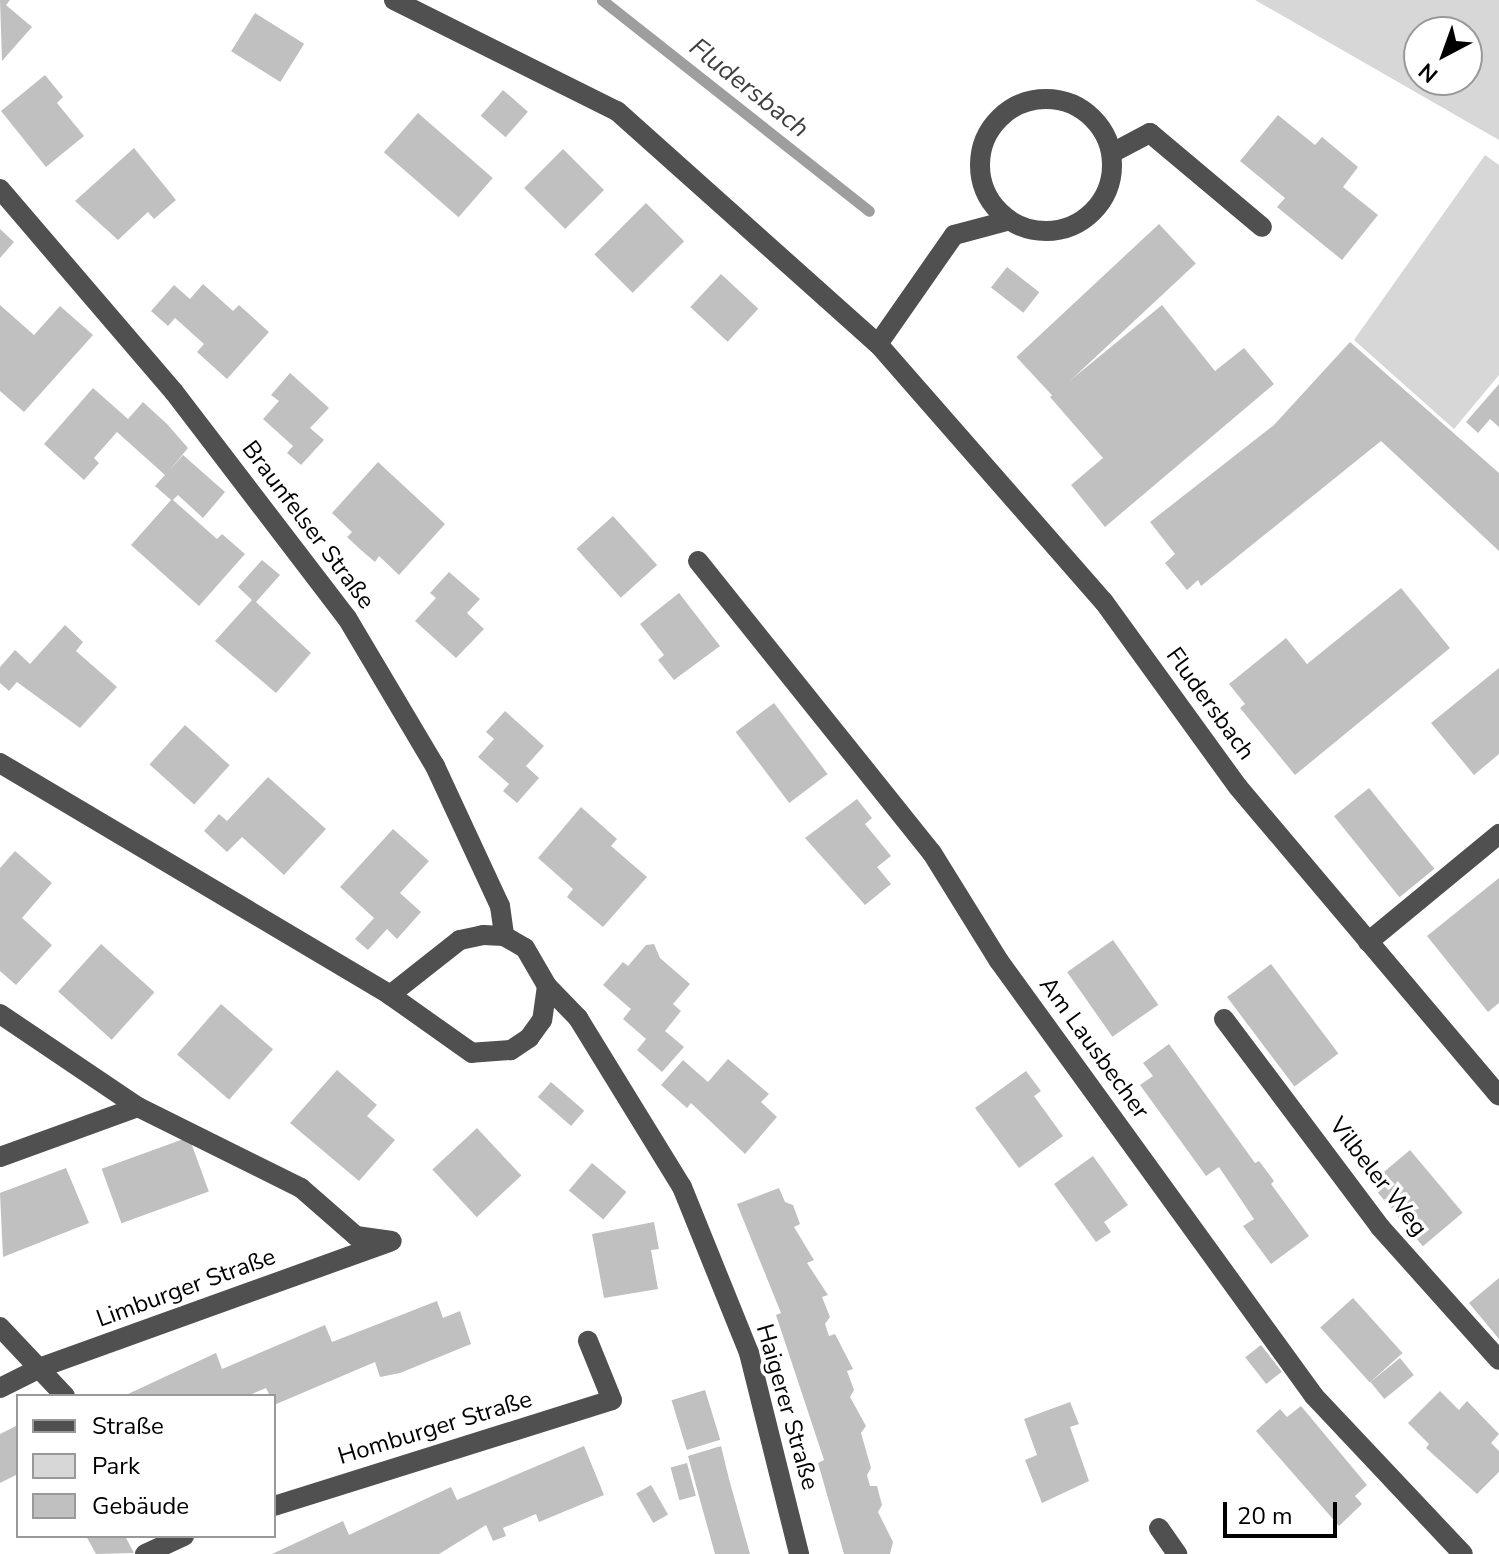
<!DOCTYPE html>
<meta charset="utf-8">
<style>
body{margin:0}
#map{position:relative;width:1499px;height:1554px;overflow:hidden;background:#fff;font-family:"Nunito Sans",sans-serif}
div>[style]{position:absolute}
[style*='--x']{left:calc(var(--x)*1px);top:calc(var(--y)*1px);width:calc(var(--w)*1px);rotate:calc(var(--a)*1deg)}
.green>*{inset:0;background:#d7d7d7}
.stream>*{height:11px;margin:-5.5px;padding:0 5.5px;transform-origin:5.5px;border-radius:5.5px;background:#9e9e9e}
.building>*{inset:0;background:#c0c0c0;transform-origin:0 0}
.minor>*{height:20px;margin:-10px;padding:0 10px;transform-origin:10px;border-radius:10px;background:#505050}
.minor>.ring{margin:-10px;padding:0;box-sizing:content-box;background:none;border:20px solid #505050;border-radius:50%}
span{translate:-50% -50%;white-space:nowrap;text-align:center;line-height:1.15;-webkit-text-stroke:7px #fff;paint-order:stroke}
.street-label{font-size:24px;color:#000}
.water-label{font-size:26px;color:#3f3f3f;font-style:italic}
.legend{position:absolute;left:16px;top:1394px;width:260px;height:144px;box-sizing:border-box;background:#fff;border:2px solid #999;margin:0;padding:10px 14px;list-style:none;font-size:24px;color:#000}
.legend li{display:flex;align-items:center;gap:16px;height:40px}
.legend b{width:40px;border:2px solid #999}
.north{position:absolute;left:1403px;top:16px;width:80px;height:80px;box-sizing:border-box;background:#fff;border:2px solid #999;border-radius:50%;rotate:221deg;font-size:22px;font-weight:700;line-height:32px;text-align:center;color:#000}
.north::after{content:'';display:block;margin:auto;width:28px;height:36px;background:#000;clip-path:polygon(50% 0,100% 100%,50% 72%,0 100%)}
.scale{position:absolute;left:1223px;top:1502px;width:114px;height:36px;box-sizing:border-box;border:4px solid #000;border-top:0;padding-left:10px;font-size:24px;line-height:28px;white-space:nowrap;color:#000;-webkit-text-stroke:6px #fff;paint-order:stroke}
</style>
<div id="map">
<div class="green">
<div style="clip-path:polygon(evenodd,1255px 0,1499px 0,1499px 140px,1255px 0,1419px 32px,1467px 32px,1467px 80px,1419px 80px,1419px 32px)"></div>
<div style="clip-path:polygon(1485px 155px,1499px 165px,1499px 375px,1454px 429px,1354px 340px)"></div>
</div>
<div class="stream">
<div style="--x:602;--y:0;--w:340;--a:38.3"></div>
</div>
<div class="building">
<div style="clip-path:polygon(0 0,10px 0,6px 5px,32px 27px,2px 61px)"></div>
<div style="left:255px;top:13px;width:58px;height:45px;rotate:32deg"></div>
<div style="clip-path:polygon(45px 75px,63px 97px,57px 103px,84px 136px,46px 167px,1px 111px)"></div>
<div style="left:503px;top:90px;width:33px;height:34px;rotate:41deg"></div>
<div style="left:418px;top:113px;width:99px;height:52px;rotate:41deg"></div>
<div style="clip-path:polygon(1278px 115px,1315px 145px,1322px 137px,1358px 167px,1343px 187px,1378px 215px,1342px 260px,1277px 207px,1285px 198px,1240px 161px)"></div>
<div style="clip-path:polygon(134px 148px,176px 200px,154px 219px,148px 212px,118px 240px,75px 201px)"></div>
<div style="left:563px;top:149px;width:58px;height:55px;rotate:45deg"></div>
<div style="left:646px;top:203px;width:54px;height:73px;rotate:45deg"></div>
<div style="left:1159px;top:224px;width:54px;height:195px;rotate:47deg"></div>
<div style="clip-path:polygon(0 229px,14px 242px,0 258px)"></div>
<div style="left:1007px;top:267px;width:41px;height:26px;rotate:38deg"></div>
<div style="left:721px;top:274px;width:51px;height:45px;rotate:43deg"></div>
<div style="clip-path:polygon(203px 284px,233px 311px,239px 305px,269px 332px,227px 379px,197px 352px,204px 344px,175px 318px,168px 326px,151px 311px,174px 285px,190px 299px)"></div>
<div style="clip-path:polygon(0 305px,34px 335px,60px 306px,93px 335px,24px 412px,0 391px)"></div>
<div style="clip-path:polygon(1162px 305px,1215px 371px,1244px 348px,1274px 384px,1105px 527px,1071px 485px,1103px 458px,1050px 397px)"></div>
<div style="clip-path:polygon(1350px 342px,1499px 473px,1499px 551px,1381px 441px,1201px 586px,1198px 580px,1187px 590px,1165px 563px,1175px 554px,1150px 522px,1274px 425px)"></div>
<div style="clip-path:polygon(290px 373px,329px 408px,310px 428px,324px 440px,301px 465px,287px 453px,293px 446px,263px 419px,279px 401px,271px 395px)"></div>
<div style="clip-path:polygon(1499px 384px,1499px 427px,1490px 419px,1478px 433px,1466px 422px)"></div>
<div style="clip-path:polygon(93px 388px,128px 419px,143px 402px,167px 424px,188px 448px,168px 472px,183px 455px,225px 492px,203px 518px,178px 495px,173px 500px,217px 539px,222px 534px,245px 554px,199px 606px,131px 545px,171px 500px,155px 486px,165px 475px,117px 432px,94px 458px,99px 463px,84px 480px,44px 444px)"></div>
<div style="clip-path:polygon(378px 462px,445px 524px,399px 575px,379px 556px,375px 562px,361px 550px,347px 537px,352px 532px,332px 513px)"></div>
<div style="left:613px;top:516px;width:66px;height:49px;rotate:48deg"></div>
<div style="clip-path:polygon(262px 560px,280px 575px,256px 602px,311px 653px,276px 693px,215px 641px,252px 600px,238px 587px)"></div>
<div style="clip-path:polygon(449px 572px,480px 599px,467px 613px,484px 629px,456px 658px,415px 621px,436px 598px,430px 593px)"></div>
<div style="clip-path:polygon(1401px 588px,1450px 648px,1295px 775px,1240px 708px,1245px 704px,1229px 684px,1286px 638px,1307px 664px)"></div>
<div style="clip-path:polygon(679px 593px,720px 646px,674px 680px,658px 660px,664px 655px,640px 624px)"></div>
<div style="clip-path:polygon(65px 625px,83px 642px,76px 651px,117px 687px,80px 728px,17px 682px,9px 691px,0 683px,0 667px,15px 650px,30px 664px)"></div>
<div style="clip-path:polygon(1499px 668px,1499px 754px,1474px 775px,1431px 723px)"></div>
<div style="left:774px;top:703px;width:89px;height:48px;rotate:53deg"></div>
<div style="clip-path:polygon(505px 711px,544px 746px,526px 766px,539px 778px,517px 803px,503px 791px,509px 784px,478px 757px,494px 739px,486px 732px)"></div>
<div style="left:185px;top:725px;width:60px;height:53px;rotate:42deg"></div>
<div style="clip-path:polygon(268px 777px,326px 829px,284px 875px,242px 837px,227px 852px,204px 831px,219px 814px,227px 821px)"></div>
<div style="left:1369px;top:788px;width:104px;height:45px;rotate:51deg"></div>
<div style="clip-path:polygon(857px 799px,872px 818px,865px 824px,891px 856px,877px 867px,891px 884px,865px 905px,805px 838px)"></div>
<div style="clip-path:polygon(581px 807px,617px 839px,611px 846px,647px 877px,603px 927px,567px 897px,573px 889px,538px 858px)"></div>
<div style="clip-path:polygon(393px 829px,429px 861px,400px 893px,421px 912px,397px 939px,387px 929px,368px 950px,355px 939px,374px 918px,340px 887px)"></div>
<div style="clip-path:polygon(15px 851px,52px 883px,22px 918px,52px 945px,16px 985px,0 971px,0 868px)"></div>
<div style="clip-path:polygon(1499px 878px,1499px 1003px,1488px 1012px,1427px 936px)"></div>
<div style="left:1113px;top:940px;width:79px;height:56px;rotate:55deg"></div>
<div style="left:101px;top:944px;width:72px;height:64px;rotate:42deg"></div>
<div style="clip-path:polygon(654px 944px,660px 958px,690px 984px,673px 1004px,681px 1011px,665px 1031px,684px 1047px,662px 1072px,637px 1050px,646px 1039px,623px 1019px,631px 1009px,603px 985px,623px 962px,628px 966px,646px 945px)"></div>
<div style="left:1271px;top:964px;width:112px;height:55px;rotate:53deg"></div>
<div style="left:221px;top:1004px;width:69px;height:67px;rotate:41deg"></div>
<div style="clip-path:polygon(1169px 1044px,1255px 1163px,1259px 1161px,1274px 1181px,1271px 1184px,1309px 1236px,1271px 1264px,1243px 1226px,1254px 1219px,1219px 1167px,1206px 1176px,1140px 1085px,1153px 1076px,1143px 1063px)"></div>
<div style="clip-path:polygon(728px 1059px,769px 1094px,761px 1102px,777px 1117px,745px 1154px,691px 1103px,687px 1108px,661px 1085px,683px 1060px,708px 1082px)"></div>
<div style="clip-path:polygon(337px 1070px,377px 1105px,367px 1116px,395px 1140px,359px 1181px,290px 1123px)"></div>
<div style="clip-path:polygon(1026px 1071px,1041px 1091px,1034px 1096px,1063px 1136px,1019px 1168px,975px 1108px)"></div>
<div style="left:551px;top:1082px;width:44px;height:20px;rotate:41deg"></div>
<div style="left:477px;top:1128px;width:65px;height:61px;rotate:47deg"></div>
<div style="left:189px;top:1137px;width:58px;height:93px;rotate:70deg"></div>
<div style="left:1410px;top:1150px;width:82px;height:52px;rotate:50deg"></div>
<div style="clip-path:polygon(1093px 1156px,1128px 1205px,1104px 1222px,1111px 1232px,1096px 1242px,1054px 1184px)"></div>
<div style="left:592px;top:1163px;width:45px;height:36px;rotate:40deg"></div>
<div style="clip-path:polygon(66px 1168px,89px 1223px,3px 1257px,0 1193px)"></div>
<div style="clip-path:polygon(779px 1188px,785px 1202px,793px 1205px,800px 1224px,794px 1227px,814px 1260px,807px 1263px,828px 1295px,822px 1297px,830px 1317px,825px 1324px,829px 1336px,835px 1334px,853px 1369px,847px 1371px,854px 1390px,850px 1397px,866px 1426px,861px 1433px,871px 1468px,867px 1475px,870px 1486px,877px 1486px,882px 1505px,878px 1512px,893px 1542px,890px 1554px,844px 1554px,818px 1463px,824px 1460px,776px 1315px,781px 1313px,737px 1204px)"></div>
<div style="clip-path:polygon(654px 1222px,659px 1249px,651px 1250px,658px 1289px,604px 1298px,592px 1234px)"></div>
<div style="clip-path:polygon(1499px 1278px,1499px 1339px,1469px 1303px)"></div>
<div style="left:1353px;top:1298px;width:74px;height:44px;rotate:48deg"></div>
<div style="clip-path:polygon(437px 1301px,443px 1318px,460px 1311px,471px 1344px,400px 1373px,380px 1377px,375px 1362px,274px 1405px,266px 1388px,247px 1396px,128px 1394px,216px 1353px,222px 1369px,325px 1325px,332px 1342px)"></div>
<div style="left:1261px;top:1345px;width:34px;height:20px;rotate:52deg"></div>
<div style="left:1400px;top:1358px;width:22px;height:38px;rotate:51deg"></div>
<div style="left:705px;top:1390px;width:52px;height:35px;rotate:73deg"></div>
<div style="clip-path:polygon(1440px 1391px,1459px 1410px,1467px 1401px,1499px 1434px,1491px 1443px,1499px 1451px,1499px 1472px,1477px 1494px,1426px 1448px,1429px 1444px,1408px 1423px)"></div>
<div style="clip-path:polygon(1070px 1402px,1079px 1424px,1070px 1427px,1089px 1481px,1042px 1503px,1025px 1460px,1037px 1455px,1024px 1419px)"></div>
<div style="clip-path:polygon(1301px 1406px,1367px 1485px,1355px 1496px,1362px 1504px,1339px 1526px,1256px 1431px,1280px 1409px,1287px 1417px)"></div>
<div style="clip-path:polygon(18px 1425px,18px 1474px,0 1483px,0 1434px)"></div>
<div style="clip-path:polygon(584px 1446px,604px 1495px,539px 1522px,536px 1514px,503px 1528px,506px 1536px,493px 1541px,486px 1525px,439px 1554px,272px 1554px,343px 1521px,349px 1535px,451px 1487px,457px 1500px)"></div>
<div style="clip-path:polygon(721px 1446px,729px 1479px,750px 1554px,715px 1554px,692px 1471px,688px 1456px)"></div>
<div style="left:687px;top:1463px;width:34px;height:17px;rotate:75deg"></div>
<div style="left:651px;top:1485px;width:34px;height:17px;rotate:60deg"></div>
<div style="clip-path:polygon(86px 1536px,125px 1536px,134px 1553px,96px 1554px)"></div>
</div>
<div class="minor">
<div style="--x:394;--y:0;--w:249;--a:26.5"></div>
<div style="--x:617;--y:111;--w:350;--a:41.8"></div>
<div style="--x:878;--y:344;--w:343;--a:48.8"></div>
<div style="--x:1104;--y:602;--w:228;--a:54.1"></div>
<div style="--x:1238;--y:787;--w:404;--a:49.8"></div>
<div class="ring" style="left:980px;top:99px;width:112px;height:112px"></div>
<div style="--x:1112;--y:153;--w:43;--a:-27.8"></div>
<div style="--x:1150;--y:133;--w:146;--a:40"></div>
<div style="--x:0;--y:189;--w:267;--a:49.4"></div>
<div style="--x:174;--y:392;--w:285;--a:52.6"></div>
<div style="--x:347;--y:618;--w:172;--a:59.3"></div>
<div style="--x:435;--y:766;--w:154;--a:65.1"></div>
<div style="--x:500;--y:906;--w:30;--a:82"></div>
<div style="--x:878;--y:344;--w:133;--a:-55.1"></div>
<div style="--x:954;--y:235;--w:55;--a:-14.8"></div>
<div style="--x:698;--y:561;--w:374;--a:51.3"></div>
<div style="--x:932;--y:853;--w:127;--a:58.2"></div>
<div style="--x:999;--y:961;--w:537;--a:54.09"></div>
<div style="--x:1314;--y:1396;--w:217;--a:46.7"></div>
<div style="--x:0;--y:763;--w:454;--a:30.7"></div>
<div style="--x:483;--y:935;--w:21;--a:3"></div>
<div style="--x:504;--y:936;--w:24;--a:30"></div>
<div style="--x:525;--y:948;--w:44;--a:59.9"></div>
<div style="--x:547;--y:986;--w:34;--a:98"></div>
<div style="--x:542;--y:1020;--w:22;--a:126"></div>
<div style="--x:529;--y:1038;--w:22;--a:146"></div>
<div style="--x:511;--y:1050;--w:39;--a:176"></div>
<div style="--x:472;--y:1053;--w:100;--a:-144.7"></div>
<div style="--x:390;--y:995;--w:89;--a:-38.2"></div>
<div style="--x:460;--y:940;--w:24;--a:-12"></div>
<div style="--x:1368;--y:942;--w:170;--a:-39.5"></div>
<div style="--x:547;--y:986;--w:45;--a:45.9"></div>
<div style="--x:578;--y:1018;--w:198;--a:58.4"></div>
<div style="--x:682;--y:1187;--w:179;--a:68"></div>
<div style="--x:749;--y:1353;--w:207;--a:76"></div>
<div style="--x:0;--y:1014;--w:166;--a:34"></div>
<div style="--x:138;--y:1107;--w:182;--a:26.4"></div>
<div style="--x:301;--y:1188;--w:73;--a:41.1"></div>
<div style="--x:356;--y:1236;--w:36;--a:8"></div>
<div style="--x:1224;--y:1019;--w:260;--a:53.1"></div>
<div style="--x:1380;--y:1227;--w:178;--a:48.2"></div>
<div style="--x:0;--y:1157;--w:147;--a:-19.9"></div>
<div style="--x:0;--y:1327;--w:95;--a:46.7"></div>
<div style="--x:0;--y:1388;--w:47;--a:-26.6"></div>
<div style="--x:42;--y:1367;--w:369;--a:-19.8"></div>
<div style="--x:274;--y:1506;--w:354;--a:-17.4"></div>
<div style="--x:612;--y:1400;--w:64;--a:-112.1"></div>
<div style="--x:1159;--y:1528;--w:32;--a:55"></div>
<div style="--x:145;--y:1554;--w:43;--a:-24.8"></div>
</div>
<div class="street-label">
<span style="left:308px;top:525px;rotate:53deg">Braunfelser Straße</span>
<span style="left:1210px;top:704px;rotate:54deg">Fludersbach</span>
<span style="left:1094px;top:1048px;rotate:54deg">Am Lausbecher</span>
<span style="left:1378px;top:1177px;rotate:52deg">Vilbeler Weg</span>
<span style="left:186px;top:1288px;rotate:-20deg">Limburger Straße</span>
<span style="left:787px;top:1407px;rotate:74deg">Haigerer Straße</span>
<span style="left:435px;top:1428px;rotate:-17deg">Homburger Straße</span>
</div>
<div class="water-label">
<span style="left:749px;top:88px;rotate:38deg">Fludersbach</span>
</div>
<ul class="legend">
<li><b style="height:10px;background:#505050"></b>Straße</li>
<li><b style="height:22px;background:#d7d7d7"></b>Park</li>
<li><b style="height:22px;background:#c0c0c0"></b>Gebäude</li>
</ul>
<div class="north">N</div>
<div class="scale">20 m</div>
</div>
